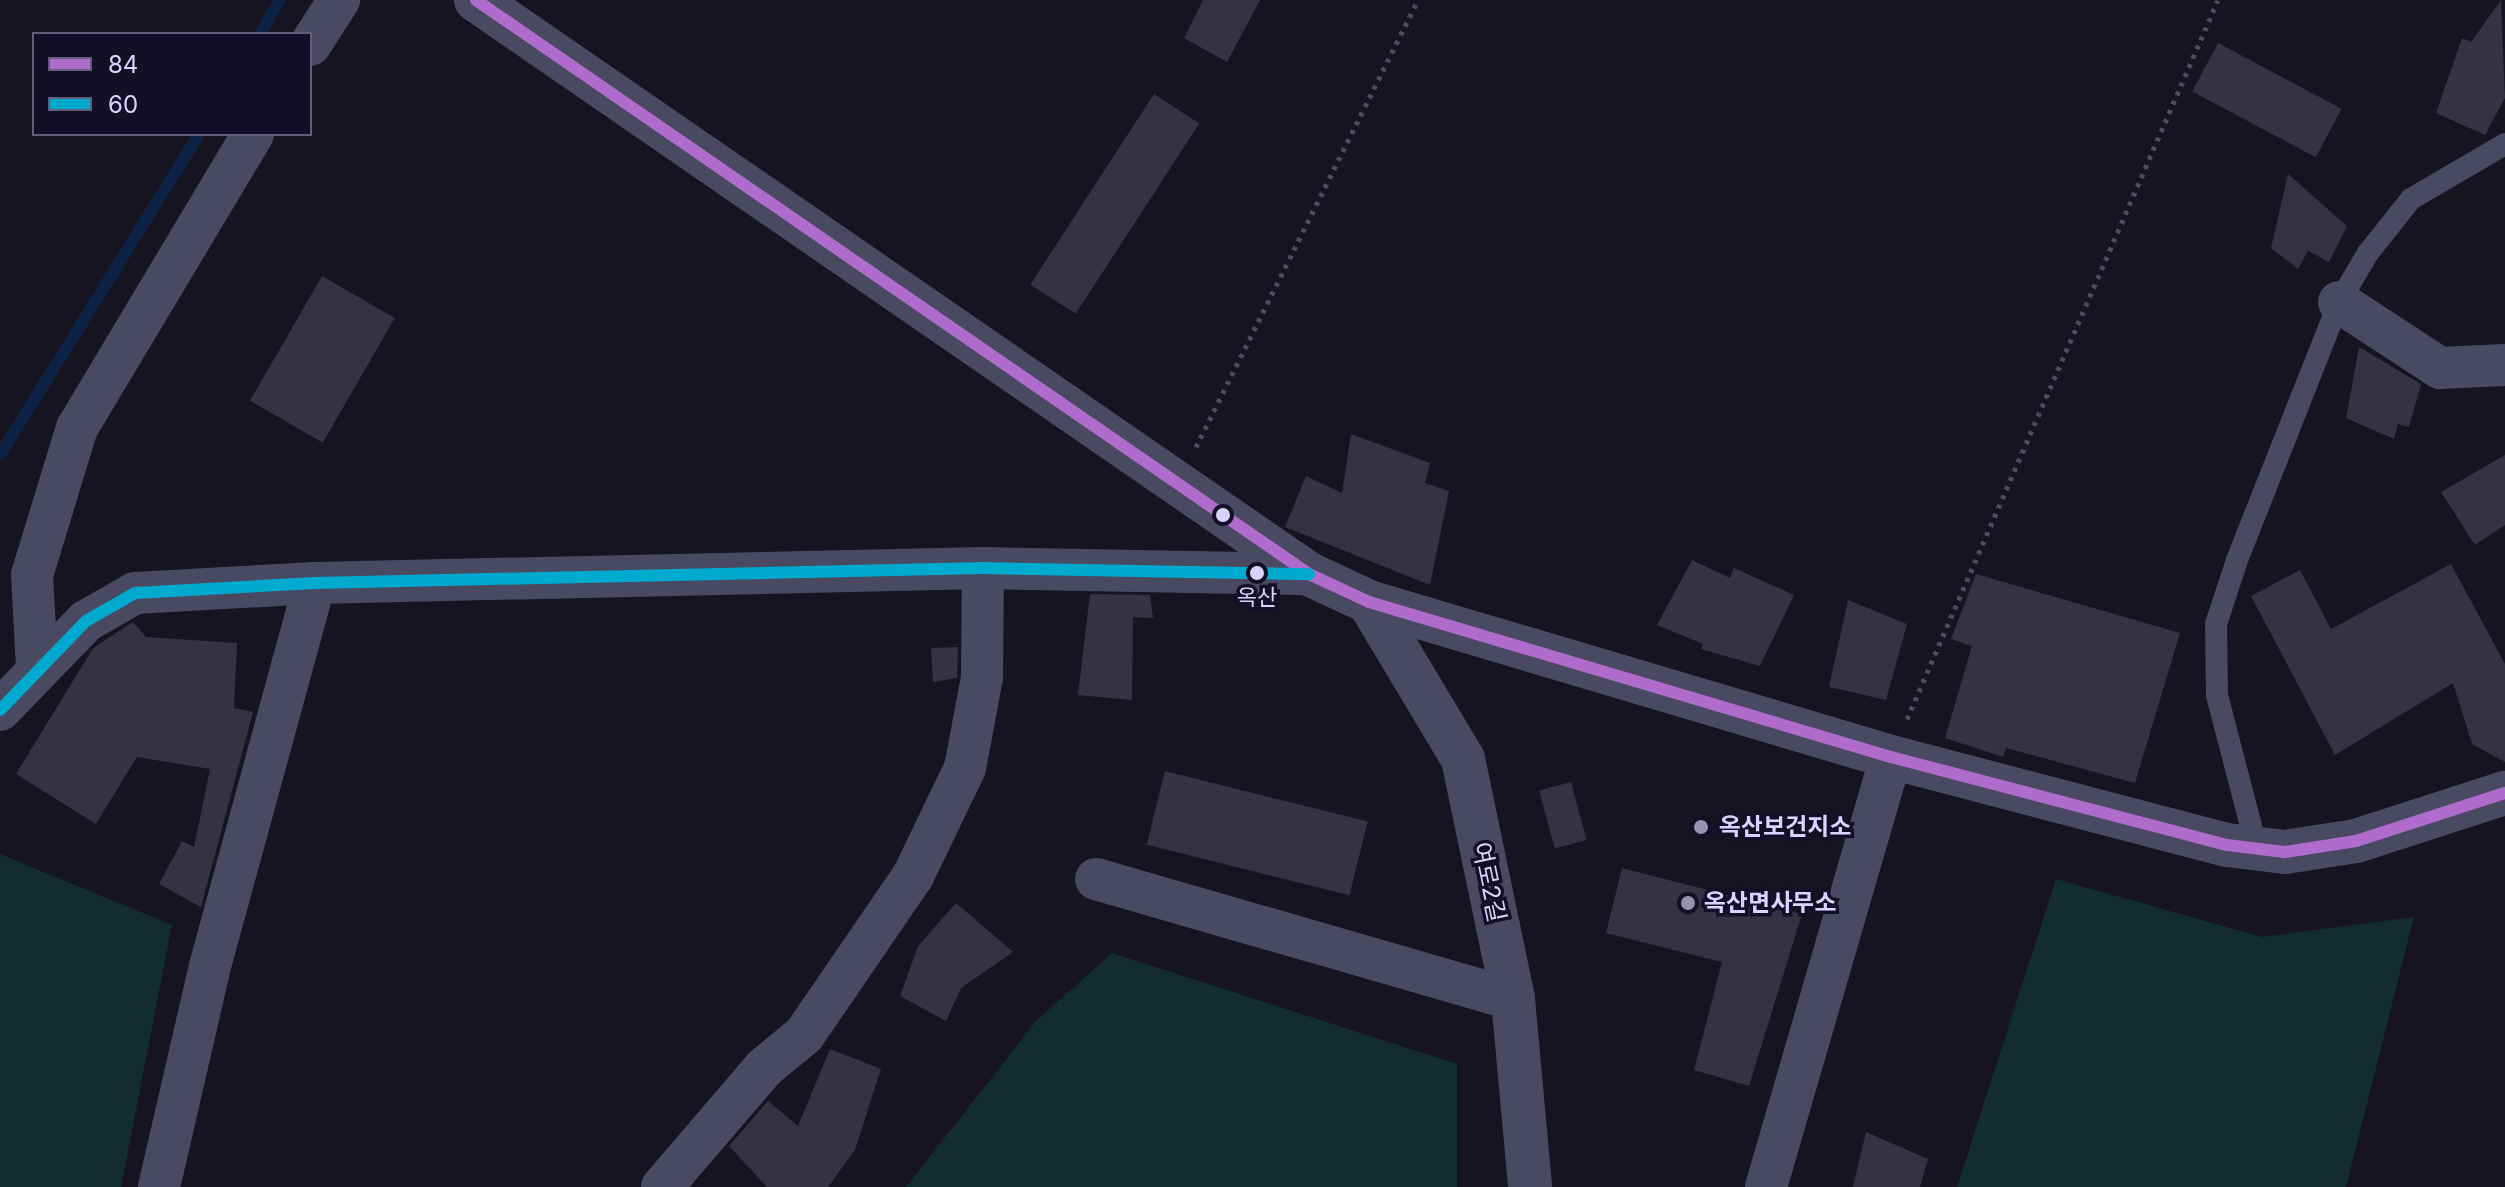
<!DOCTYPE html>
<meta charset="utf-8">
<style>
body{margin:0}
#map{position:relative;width:2505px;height:1187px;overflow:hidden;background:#161421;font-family:Inter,"Noto Sans KR",sans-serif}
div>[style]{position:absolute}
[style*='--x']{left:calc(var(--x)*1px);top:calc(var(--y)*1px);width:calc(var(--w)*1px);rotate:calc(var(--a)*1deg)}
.green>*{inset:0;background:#132c2d}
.stream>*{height:12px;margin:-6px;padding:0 6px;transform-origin:6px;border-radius:6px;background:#0d2144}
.building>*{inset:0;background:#343243;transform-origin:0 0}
.path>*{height:5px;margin-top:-2.5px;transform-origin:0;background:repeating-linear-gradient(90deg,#44505f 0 4px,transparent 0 10px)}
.service>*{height:22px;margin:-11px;padding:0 11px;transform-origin:11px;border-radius:11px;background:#4a4962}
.minor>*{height:42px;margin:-21px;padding:0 21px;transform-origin:21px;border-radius:21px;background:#4a4962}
.tertiary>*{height:44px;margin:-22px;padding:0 22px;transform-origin:22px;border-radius:22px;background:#4a4962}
.bus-1>*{height:12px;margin:-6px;padding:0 6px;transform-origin:6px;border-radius:6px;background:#b06ccc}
.bus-2>*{height:12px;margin:-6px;padding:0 6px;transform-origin:6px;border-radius:6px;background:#00a9ce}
.dots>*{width:22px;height:22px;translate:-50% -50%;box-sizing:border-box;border:4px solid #130f26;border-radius:50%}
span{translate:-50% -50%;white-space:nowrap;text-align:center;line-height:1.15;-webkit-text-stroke:7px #130f26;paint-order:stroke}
.bus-label{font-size:22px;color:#d9d4ff}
.poi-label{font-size:24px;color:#d9d4ff;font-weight:700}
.left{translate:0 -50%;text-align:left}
.street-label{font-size:24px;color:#d9d4ff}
.legend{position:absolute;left:32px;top:32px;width:280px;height:104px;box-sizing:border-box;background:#130f26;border:2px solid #625e7d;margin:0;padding:10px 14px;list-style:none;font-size:24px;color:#d9d4ff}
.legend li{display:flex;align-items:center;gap:16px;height:40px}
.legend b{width:40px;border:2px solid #625e7d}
</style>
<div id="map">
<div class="green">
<div style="clip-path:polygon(0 854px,172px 925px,121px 1187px,0 1187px)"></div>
<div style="clip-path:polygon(2056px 879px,2262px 937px,2414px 917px,2346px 1187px,1957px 1187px)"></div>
<div style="clip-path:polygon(1112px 953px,1457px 1064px,1457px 1187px,906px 1187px,1037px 1020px)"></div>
</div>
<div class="stream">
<div style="--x:260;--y:34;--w:39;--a:-60"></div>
<div style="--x:0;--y:455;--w:378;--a:-58.2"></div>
</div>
<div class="building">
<div style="clip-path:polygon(1203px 0,1260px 0,1227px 62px,1184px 38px)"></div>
<div style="clip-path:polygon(2501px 0,2505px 98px,2485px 135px,2436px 113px,2462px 38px,2471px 42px)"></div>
<div style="left:2218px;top:43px;width:140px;height:55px;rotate:28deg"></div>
<div style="left:1154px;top:94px;width:54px;height:227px;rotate:33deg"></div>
<div style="clip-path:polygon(2288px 174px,2347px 226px,2329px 262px,2308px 251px,2298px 269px,2271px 248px)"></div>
<div style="left:322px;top:276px;width:84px;height:144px;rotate:30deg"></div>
<div style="clip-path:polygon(2359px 347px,2421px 384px,2409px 427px,2398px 424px,2394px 439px,2346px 418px)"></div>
<div style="clip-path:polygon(1351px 434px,1430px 463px,1425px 483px,1449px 491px,1430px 585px,1285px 527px,1306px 476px,1342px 493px)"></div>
<div style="clip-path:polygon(2505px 455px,2505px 525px,2475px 545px,2441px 492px)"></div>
<div style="clip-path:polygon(1692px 560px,1730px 578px,1734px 568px,1794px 595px,1760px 666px,1701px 649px,1703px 644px,1657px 625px)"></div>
<div style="clip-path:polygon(2451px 564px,2505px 664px,2505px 762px,2472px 744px,2453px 683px,2335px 755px,2251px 596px,2300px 570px,2331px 629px)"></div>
<div style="clip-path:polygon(1976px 574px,2180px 633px,2135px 783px,2006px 748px,2003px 757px,1945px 738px,1972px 646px,1951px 639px)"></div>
<div style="clip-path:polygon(1090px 594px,1150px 595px,1153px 618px,1133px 617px,1132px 700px,1078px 695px)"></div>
<div style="clip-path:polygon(1848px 600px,1907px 624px,1886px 700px,1829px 687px)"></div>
<div style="clip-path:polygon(133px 622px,146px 637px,237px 643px,234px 708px,253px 712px,201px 907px,159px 884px,182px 841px,194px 847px,210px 769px,137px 757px,96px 824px,16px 774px,93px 648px)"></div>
<div style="clip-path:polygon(958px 647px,957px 678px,933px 682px,931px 648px)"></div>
<div style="left:1165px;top:771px;width:209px;height:76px;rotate:14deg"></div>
<div style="left:1571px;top:782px;width:60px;height:33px;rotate:75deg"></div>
<div style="clip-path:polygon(1622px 868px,1802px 914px,1749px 1086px,1694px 1070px,1722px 962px,1606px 933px)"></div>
<div style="clip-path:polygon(956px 903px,1013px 952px,961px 988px,946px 1021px,900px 996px,918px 946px)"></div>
<div style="clip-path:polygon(830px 1049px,881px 1069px,855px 1150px,828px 1187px,767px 1187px,729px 1146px,768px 1101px,798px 1126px)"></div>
<div style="clip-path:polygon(1866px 1132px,1928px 1159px,1920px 1187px,1853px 1187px)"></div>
</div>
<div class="path">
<div style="--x:1196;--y:447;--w:499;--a:-63.6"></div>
<div style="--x:1907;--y:719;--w:783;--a:-66.61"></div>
</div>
<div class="service">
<div style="--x:2257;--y:849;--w:159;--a:-104.6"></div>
<div style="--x:2217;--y:695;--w:71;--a:-90.8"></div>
<div style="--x:2216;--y:624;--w:67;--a:-71.8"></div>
<div style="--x:2237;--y:560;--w:277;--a:-68.4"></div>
<div style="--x:2339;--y:302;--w:57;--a:-59.4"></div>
<div style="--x:2368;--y:253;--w:69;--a:-51.5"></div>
<div style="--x:2411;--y:199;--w:109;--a:-30.3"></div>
</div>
<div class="minor">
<div style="--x:310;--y:45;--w:54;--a:-57.2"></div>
<div style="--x:2339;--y:302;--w:121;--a:33.2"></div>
<div style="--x:2440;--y:368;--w:65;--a:-2.6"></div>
<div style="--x:37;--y:667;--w:92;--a:-93.1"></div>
<div style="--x:32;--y:575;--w:154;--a:-73"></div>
<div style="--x:77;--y:428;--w:343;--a:-59.1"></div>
<div style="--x:0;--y:710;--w:124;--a:-46"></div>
<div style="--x:86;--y:621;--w:56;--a:-29.7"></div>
<div style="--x:135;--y:593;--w:180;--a:-3.2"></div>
<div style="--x:315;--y:583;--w:668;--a:-1.29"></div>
<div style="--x:983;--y:568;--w:326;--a:1.1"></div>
<div style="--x:1096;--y:879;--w:434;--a:16.1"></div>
<div style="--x:159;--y:1187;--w:227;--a:-77"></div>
<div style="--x:210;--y:966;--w:397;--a:-74.7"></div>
<div style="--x:662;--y:1187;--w:158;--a:-49.4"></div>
<div style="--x:765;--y:1067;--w:50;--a:-39.4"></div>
<div style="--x:804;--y:1035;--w:193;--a:-55.6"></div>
<div style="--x:913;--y:876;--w:120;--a:-64.3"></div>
<div style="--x:965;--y:768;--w:93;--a:-79.4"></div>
<div style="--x:982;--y:677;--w:109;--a:-89.5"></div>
<div style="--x:1766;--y:1187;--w:448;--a:-73.8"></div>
</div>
<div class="tertiary">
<div style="--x:476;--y:0;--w:1012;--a:34.57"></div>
<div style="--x:1309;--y:574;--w:66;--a:25"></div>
<div style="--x:1369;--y:602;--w:545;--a:16.54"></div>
<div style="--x:1891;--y:757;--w:347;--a:14.7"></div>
<div style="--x:2227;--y:845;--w:58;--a:6.9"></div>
<div style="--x:2285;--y:852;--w:72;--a:-8.8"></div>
<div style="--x:2356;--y:841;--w:157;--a:-17.9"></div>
<div style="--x:1369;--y:602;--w:183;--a:59.1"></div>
<div style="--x:1463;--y:759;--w:245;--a:78.2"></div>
<div style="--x:1513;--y:999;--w:189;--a:84.8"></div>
</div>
<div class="bus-1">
<div style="--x:476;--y:0;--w:1012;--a:34.57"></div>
<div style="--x:1309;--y:574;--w:66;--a:25"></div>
<div style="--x:1369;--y:602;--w:545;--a:16.54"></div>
<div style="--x:1891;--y:757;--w:347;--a:14.7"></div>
<div style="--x:2227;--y:845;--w:58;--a:6.9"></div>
<div style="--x:2285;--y:852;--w:72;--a:-8.8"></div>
<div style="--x:2356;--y:841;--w:157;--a:-17.9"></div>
</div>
<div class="bus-2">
<div style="--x:0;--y:710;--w:124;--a:-46"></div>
<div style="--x:86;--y:621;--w:56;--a:-29.7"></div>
<div style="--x:135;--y:593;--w:180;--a:-3.2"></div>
<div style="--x:315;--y:583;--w:668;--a:-1.29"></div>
<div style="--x:983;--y:568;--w:326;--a:1.1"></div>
</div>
<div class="dots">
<div style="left:1223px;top:515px;background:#d9d4ff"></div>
<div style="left:1257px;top:573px;background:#d9d4ff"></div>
<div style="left:1701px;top:827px;background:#9591b1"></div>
<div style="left:1688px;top:903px;background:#9591b1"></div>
</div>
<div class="bus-label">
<span style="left:1257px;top:598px">옥산</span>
</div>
<div class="poi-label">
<span class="left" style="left:1719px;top:827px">옥산보건지소</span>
<span class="left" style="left:1704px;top:903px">옥산면사무소</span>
</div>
<div class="street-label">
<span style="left:1489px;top:882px;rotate:78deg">여로2길</span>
</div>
<ul class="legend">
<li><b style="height:10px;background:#b06ccc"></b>84</li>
<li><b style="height:10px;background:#00a9ce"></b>60</li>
</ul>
</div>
